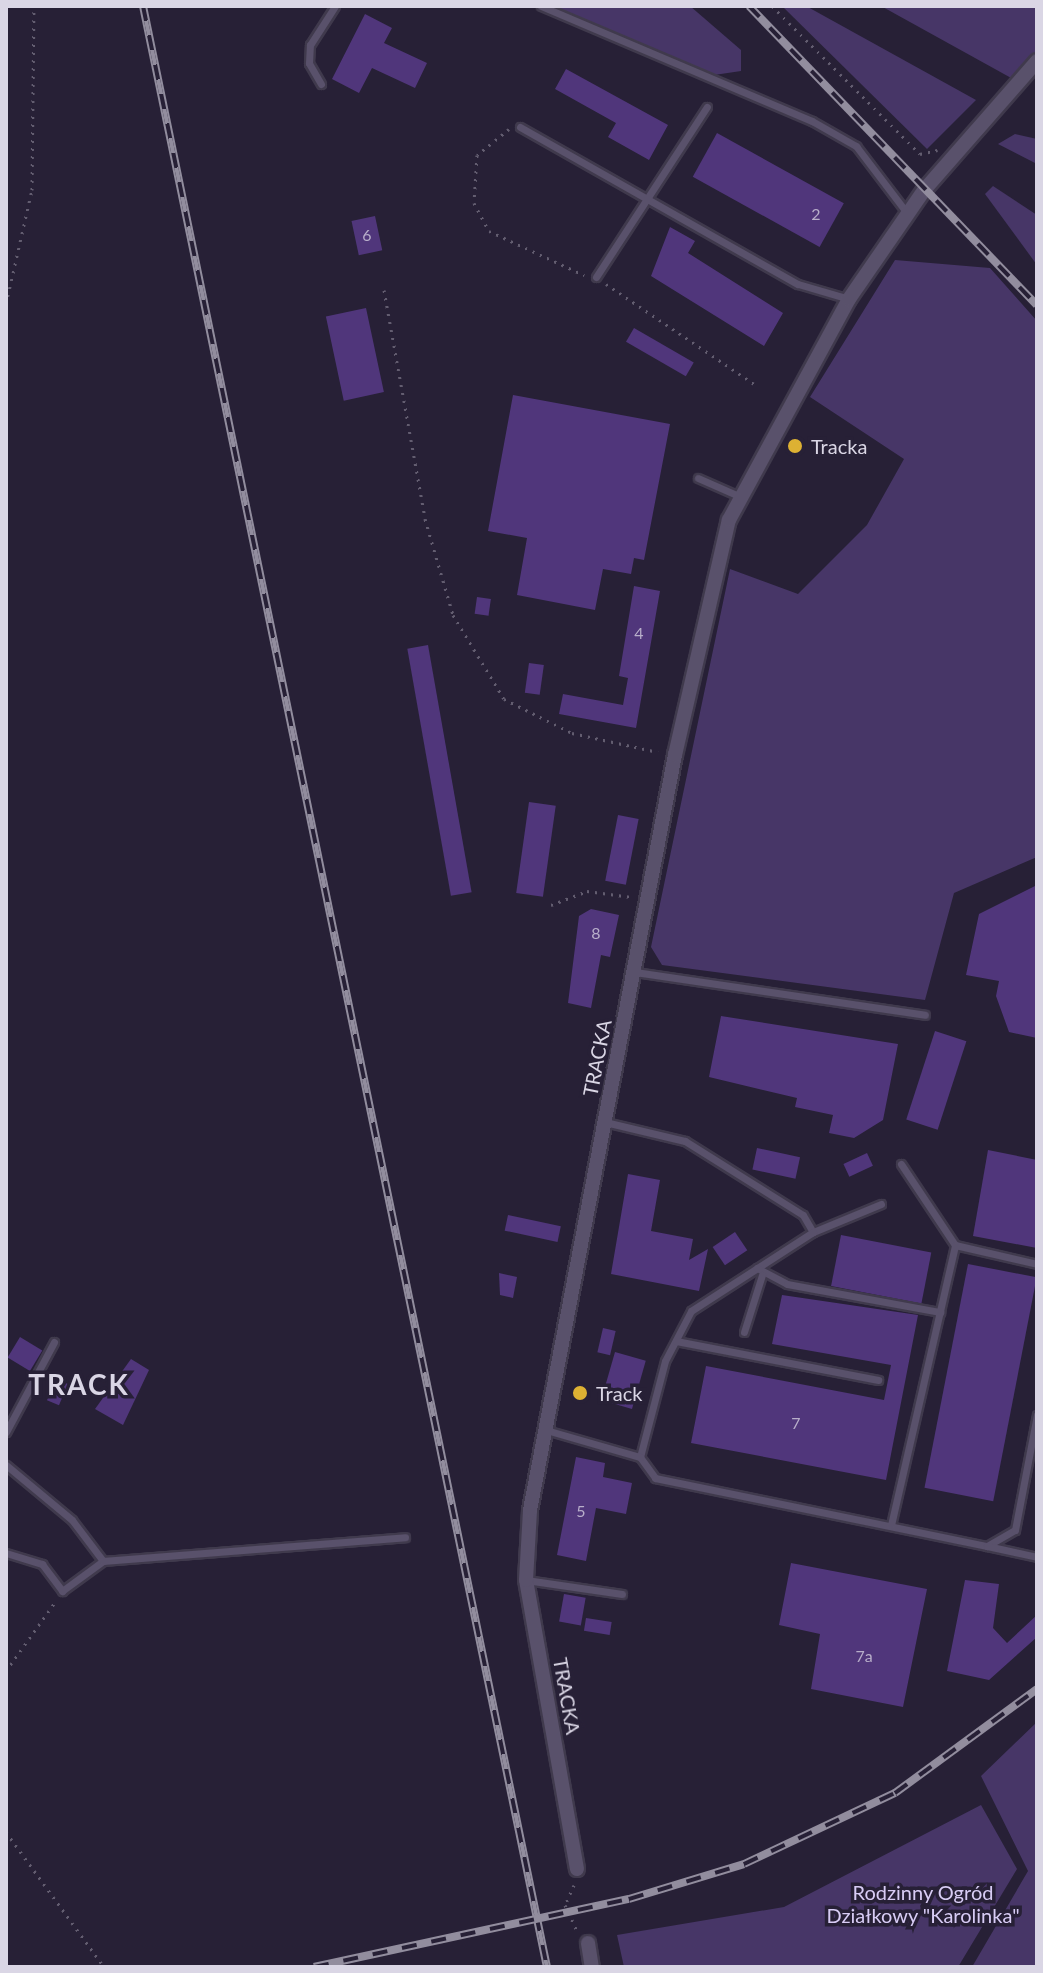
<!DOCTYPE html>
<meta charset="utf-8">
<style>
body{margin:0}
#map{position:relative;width:1043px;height:1973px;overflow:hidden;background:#272036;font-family:Lato,sans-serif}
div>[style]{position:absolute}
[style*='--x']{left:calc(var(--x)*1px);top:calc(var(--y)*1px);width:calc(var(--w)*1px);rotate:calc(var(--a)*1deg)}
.green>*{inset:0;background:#473667}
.building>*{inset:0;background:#50367b;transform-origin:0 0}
.path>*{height:3px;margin-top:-1.5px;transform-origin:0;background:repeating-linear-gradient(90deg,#635d70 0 2px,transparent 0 8px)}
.roads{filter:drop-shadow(2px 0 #403a4d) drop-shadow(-2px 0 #403a4d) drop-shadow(0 2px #403a4d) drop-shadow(0 -2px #403a4d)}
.service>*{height:7px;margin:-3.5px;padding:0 3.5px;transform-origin:3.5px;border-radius:3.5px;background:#59516b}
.minor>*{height:14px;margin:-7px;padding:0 7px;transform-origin:7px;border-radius:7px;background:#59516b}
.rail>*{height:8px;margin-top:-4px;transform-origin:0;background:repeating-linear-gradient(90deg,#272036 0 15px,#928d9e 0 30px);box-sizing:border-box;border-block:2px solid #928d9e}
.dots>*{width:22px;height:22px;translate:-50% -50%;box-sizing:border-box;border:4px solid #272036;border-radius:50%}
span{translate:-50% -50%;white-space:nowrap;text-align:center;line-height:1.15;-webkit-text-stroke:7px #272036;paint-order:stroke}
.number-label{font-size:16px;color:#b8aeca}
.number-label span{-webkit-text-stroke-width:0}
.poi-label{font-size:20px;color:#dad6e5}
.left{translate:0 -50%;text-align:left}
.street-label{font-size:20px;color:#dad6e5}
.park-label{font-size:20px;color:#d8ccf5}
.district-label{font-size:28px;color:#dad6e5;font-weight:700;letter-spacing:2px}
.frame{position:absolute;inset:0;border:8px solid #dad6e5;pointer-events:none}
</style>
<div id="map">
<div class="green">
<div style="clip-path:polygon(549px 6px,690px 6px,741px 50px,741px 71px,714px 75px,656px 56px)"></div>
<div style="clip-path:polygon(782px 6px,806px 6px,976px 100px,927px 149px)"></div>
<div style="clip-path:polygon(881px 6px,1037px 6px,1037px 55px,1013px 79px)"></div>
<div style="clip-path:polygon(1015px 134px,1037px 139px,1037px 164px,998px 144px)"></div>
<div style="clip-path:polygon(993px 186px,1037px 215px,1037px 265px,985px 194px)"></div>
<div style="clip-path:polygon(895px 260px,990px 268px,1037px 321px,1037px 857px,954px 893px,925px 1000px,662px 965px,651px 947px,730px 569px,798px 594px,867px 525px,904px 459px,810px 397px)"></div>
<div style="clip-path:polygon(1037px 1722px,1037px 1967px,972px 1967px,1028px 1871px,981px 1776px)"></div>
<div style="clip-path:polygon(981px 1805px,1017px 1869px,958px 1967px,624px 1967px,617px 1935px,784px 1907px)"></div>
</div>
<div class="building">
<div style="clip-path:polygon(365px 14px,392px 28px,384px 43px,427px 63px,415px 88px,372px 68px,359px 93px,332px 79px)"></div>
<div style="clip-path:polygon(566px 69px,668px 125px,649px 160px,608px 137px,616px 123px,555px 89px)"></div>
<div style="left:717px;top:133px;width:145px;height:50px;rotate:29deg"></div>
<div style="left:375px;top:216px;width:35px;height:24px;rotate:78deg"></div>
<div style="clip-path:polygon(670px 227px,695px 241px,688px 253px,783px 313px,764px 346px,651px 276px)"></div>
<div style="left:366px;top:308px;width:86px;height:41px;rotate:78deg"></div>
<div style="left:634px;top:328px;width:69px;height:16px;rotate:30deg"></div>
<div style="clip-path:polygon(513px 395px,670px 424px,644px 560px,634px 558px,631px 574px,603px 569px,595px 610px,517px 595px,527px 538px,488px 531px)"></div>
<div style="clip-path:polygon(634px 586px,660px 591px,636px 728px,559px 714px,563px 694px,623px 705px,628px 678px,619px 676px)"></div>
<div style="left:477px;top:597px;width:14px;height:17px;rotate:8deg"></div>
<div style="left:428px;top:645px;width:251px;height:21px;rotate:80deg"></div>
<div style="left:529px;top:663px;width:15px;height:30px;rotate:8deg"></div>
<div style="left:529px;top:802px;width:27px;height:92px;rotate:8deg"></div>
<div style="left:618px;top:815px;width:21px;height:67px;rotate:11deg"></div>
<div style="clip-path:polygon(1037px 885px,1037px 1038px,1009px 1032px,996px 996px,999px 981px,966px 975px,979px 914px)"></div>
<div style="clip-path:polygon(591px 909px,619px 915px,610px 957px,601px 955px,591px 1008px,568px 1003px,579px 916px)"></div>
<div style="clip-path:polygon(721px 1016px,898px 1044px,883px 1120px,854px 1138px,829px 1133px,833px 1115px,795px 1107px,797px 1098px,709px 1077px)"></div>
<div style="left:935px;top:1031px;width:33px;height:93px;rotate:18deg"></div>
<div style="left:757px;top:1148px;width:44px;height:22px;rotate:12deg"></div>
<div style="clip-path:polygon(988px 1150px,1037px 1160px,1037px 1248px,973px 1236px)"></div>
<div style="left:867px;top:1153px;width:14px;height:26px;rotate:65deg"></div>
<div style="clip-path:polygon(628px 1174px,660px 1180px,651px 1231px,693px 1239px,689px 1260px,708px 1249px,699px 1291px,611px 1274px)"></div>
<div style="left:508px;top:1215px;width:54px;height:16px;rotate:12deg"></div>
<div style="left:735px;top:1232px;width:22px;height:27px;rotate:56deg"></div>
<div style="left:841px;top:1235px;width:92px;height:52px;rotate:11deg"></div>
<div style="left:968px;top:1264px;width:70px;height:228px;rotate:11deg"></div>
<div style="clip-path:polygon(499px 1273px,517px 1277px,513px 1298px,500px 1295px)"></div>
<div style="clip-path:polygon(782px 1295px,918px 1315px,886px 1480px,691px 1443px,706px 1366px,884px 1400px,891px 1365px,772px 1344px)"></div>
<div style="left:603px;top:1328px;width:13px;height:25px;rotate:13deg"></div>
<div style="left:20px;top:1337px;width:26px;height:24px;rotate:31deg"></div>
<div style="left:615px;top:1352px;width:32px;height:50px;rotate:16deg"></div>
<div style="clip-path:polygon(131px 1359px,149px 1370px,123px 1425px,95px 1409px)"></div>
<div style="left:56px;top:1379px;width:13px;height:23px;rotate:23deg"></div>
<div style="clip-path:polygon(576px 1457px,605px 1463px,603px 1477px,632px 1483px,626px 1514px,596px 1508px,586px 1561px,557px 1555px)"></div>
<div style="clip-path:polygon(791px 1563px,927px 1589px,903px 1707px,811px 1689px,820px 1634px,779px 1625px)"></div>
<div style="clip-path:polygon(965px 1580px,999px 1584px,993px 1628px,1007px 1643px,1037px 1615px,1037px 1637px,989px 1680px,947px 1671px)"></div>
<div style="left:564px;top:1594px;width:22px;height:28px;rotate:10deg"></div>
<div style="left:586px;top:1618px;width:26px;height:13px;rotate:9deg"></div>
</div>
<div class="path">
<div style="--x:772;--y:6;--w:209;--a:45"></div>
<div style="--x:920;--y:154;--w:18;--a:-13"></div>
<div style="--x:509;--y:129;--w:41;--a:140.9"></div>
<div style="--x:477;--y:155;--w:48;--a:93.6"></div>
<div style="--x:474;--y:203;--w:32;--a:62"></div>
<div style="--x:489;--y:231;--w:105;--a:24.9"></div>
<div style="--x:606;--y:284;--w:181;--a:34"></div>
<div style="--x:384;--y:290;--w:233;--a:79.8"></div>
<div style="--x:425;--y:519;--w:100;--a:73.7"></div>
<div style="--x:453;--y:615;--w:98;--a:58.7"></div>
<div style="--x:504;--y:699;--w:76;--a:26.6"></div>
<div style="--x:572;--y:733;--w:88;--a:12.5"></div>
<div style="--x:6;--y:304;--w:117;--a:-77.2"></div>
<div style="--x:32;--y:190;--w:184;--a:-89.4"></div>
<div style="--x:551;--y:905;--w:39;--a:-21"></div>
<div style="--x:587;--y:891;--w:45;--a:7.6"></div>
<div style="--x:6;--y:1671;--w:86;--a:-54.5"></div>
<div style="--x:6;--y:1832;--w:167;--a:54"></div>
<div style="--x:574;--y:1885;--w:22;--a:114"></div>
<div style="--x:565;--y:1905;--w:29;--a:65"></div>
</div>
<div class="roads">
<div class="service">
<div style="--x:541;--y:6;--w:294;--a:23"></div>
<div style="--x:812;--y:121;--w:51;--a:29.6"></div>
<div style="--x:856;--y:146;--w:84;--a:52.7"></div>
<div style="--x:321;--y:84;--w:24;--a:-120"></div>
<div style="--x:309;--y:63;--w:18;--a:-87"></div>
<div style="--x:310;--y:45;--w:46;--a:-57.3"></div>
<div style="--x:520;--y:127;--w:319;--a:29.5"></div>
<div style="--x:798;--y:284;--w:53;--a:16.4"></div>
<div style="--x:596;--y:277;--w:203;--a:-56.9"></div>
<div style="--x:698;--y:478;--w:47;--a:23.8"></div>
<div style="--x:635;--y:972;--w:293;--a:8.4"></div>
<div style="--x:605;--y:1122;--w:82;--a:13.4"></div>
<div style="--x:685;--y:1141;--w:139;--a:32.1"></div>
<div style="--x:803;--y:1215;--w:20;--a:60"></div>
<div style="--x:901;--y:1164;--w:97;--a:56.3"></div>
<div style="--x:955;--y:1245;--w:84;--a:13"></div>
<div style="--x:881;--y:1204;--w:74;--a:157.6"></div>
<div style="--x:813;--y:1232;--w:145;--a:147.1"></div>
<div style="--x:691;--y:1311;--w:56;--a:117.5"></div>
<div style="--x:665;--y:1361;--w:99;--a:104.6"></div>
<div style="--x:640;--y:1457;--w:26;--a:54"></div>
<div style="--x:655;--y:1478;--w:339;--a:11.6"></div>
<div style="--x:987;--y:1546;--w:32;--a:-30"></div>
<div style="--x:1015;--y:1530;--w:117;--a:-79.2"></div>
<div style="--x:757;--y:1268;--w:34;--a:28"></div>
<div style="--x:787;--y:1284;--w:156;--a:10.4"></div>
<div style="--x:744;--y:1332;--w:60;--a:-72.5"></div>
<div style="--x:676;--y:1341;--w:206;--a:10.9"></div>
<div style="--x:546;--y:1430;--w:98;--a:16"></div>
<div style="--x:6;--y:1432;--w:102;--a:-61.9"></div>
<div style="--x:6;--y:1465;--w:86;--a:39.8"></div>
<div style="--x:72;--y:1520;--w:51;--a:52.9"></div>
<div style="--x:891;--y:1525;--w:287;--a:-77.1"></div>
<div style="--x:987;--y:1546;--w:51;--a:12.4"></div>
<div style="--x:6;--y:1553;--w:38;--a:17"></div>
<div style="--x:42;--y:1564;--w:34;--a:53"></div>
<div style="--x:62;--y:1591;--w:51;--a:-36.2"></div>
<div style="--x:103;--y:1561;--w:303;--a:-4.5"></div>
<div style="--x:526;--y:1580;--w:97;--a:8.3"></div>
</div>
<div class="minor">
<div style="--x:577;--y:1869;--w:293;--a:-100"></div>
<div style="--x:526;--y:1580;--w:70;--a:-86.7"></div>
<div style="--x:530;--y:1510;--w:769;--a:-79.13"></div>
<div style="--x:675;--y:755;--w:241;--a:-77.1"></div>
<div style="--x:729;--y:520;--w:251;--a:-61.5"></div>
<div style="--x:849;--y:299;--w:134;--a:-55.4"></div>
<div style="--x:925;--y:189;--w:170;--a:-48.8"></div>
<div style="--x:588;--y:1943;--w:24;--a:81"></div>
</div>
</div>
<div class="rail">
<div style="--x:143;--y:6;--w:2002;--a:78.36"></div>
<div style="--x:749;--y:6;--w:415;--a:46.1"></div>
<div style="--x:314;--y:1967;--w:322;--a:-12.2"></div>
<div style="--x:629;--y:1899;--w:120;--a:-16.9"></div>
<div style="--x:744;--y:1864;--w:167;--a:-25.2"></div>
<div style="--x:895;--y:1793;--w:176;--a:-36.2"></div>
</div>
<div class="dots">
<div style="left:795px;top:446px;background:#ddb133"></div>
<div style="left:580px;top:1393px;background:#ddb133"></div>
</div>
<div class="number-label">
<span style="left:816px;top:214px">2</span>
<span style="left:367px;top:235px">6</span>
<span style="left:639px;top:633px">4</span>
<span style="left:596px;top:933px">8</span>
<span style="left:796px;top:1423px">7</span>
<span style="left:581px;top:1511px">5</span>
<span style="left:864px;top:1656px">7a</span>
</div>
<div class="poi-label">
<span class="left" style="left:811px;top:446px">Tracka</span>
<span class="left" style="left:596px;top:1393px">Track</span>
</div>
<div class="street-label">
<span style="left:597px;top:1058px;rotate:-79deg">TRACKA</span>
<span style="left:567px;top:1696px;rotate:80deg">TRACKA</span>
</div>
<div class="park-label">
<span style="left:923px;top:1904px">Rodzinny Ogród<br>Działkowy "Karolinka"</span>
</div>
<div class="district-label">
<span style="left:79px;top:1384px">TRACK</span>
</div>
<div class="frame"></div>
</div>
